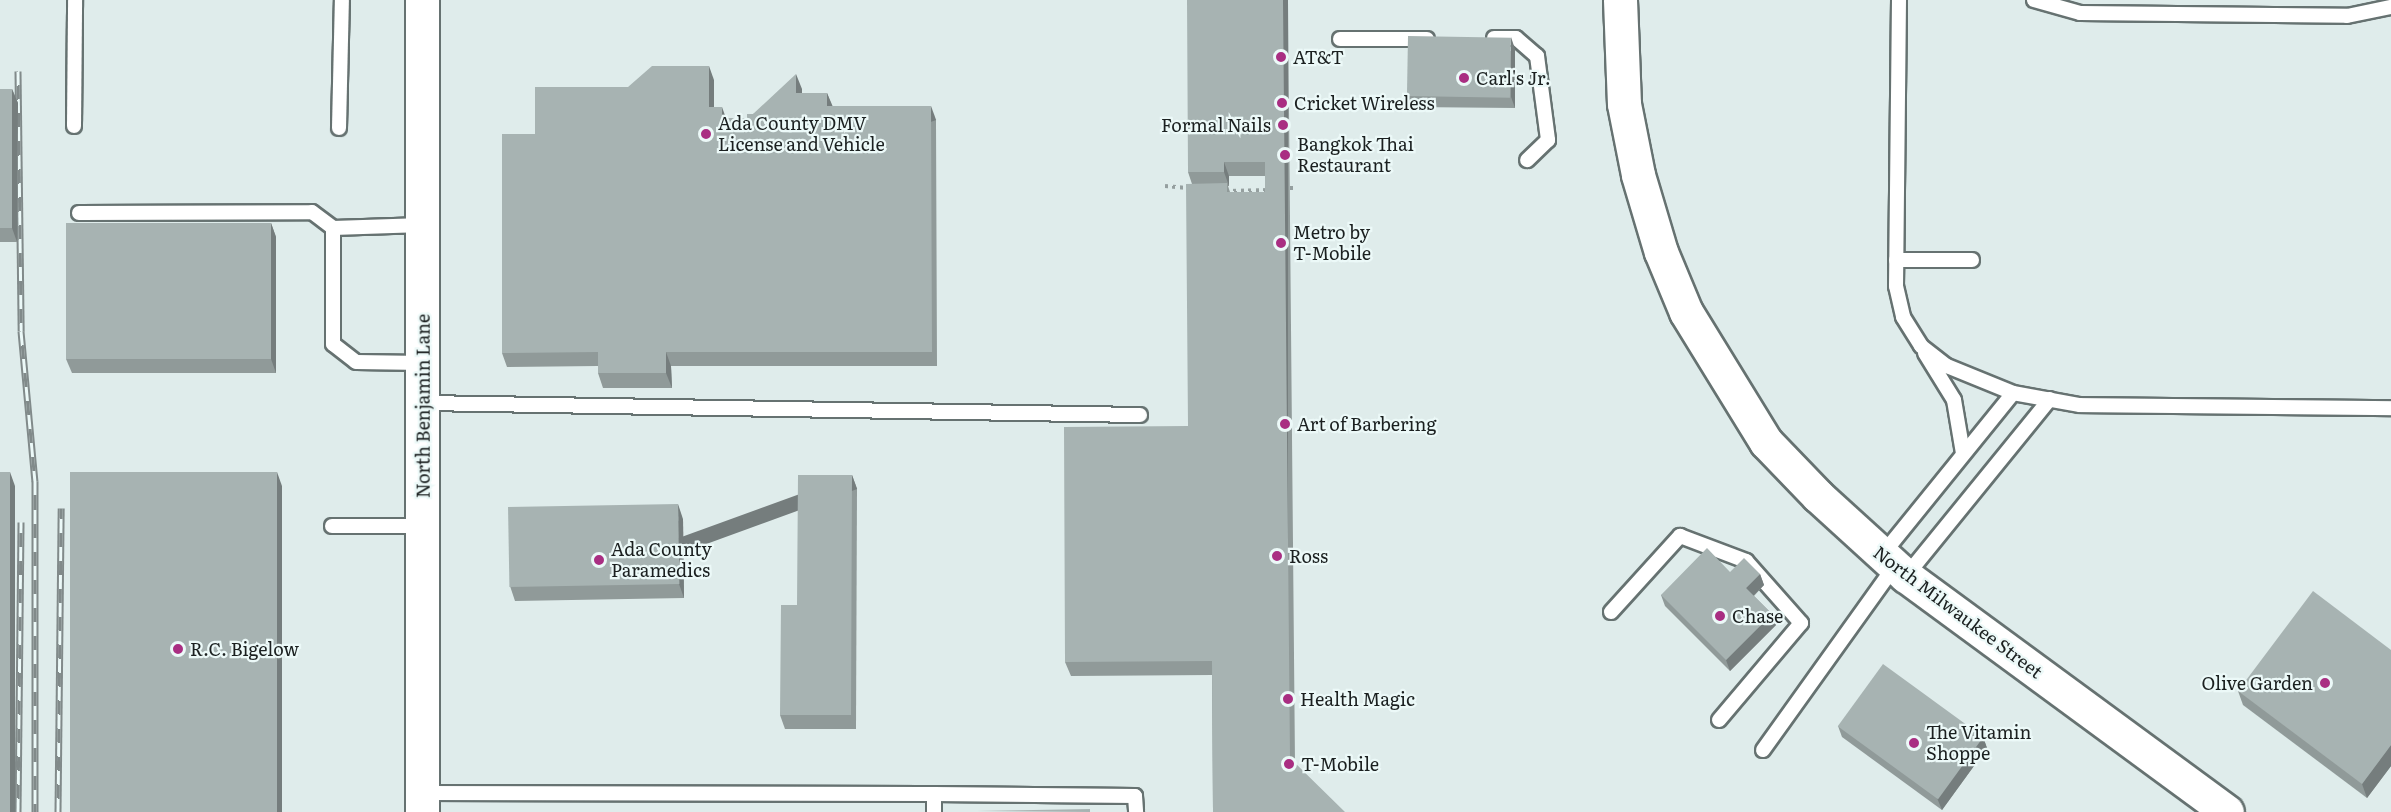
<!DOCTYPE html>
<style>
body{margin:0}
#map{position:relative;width:2391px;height:812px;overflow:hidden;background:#dfeceb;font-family:Literata,serif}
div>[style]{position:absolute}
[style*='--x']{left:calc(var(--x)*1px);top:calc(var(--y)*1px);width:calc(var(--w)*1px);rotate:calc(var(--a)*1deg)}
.path>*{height:4px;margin-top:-2px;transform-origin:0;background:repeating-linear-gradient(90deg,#959f9f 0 3px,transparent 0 7.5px)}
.roads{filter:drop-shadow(2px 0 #667271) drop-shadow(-2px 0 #667271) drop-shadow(0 2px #667271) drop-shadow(0 -2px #667271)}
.service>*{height:14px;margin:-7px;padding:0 7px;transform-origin:7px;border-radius:7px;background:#fff}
.tertiary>*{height:33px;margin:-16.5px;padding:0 16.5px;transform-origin:16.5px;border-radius:16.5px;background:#fff}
.primary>*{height:33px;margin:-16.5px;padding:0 16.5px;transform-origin:16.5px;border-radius:16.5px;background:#fff}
.rail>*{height:7px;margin-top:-3.5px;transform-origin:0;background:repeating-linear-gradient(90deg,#ecf9f8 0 14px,#818a8a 0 28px);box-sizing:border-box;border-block:2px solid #818a8a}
.wall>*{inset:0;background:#909a99}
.shaded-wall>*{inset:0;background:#757d7d;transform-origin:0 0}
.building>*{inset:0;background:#a7b3b2;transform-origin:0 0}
.dots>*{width:16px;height:16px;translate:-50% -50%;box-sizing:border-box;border:3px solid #ecf9f8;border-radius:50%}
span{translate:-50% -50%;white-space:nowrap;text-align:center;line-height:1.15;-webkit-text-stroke:4.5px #ecf9f8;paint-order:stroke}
.poi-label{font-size:18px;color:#1b2020}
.left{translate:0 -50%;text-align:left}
.right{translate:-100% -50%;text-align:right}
.street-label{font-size:18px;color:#1b2020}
</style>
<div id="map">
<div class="path">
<div style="--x:1165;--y:186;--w:25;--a:5"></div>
<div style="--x:1290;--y:188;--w:7;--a:0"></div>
<div style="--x:1226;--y:191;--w:44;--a:-1.3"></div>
</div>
<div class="roads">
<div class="service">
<div style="--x:1899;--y:0;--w:286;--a:90.6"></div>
<div style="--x:1896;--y:286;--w:32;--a:77"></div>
<div style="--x:1903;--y:317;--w:34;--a:58"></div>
<div style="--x:1921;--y:346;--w:33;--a:38"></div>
<div style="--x:1947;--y:366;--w:71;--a:22.2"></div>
<div style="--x:2013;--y:393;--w:68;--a:10.2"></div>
<div style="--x:2080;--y:405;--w:311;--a:0.6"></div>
<div style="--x:2034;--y:0;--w:48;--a:15.8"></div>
<div style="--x:2080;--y:13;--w:267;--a:0.6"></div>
<div style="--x:2347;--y:16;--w:45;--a:-11.6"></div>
<div style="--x:1494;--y:38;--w:22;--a:0"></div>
<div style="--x:1516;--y:38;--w:28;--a:41"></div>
<div style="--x:1537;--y:56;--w:85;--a:82.5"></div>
<div style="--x:1548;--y:140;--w:29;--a:136"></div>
<div style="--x:1340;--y:39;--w:87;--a:0"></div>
<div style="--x:74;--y:126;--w:126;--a:-89.5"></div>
<div style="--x:339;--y:128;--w:128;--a:-88.7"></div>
<div style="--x:79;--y:213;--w:233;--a:-0.2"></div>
<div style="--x:312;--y:212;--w:26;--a:37"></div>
<div style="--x:333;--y:228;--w:90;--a:-1.9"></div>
<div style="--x:333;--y:228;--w:116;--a:90"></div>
<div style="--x:333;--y:344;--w:29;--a:38"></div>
<div style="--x:356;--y:362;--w:67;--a:0.9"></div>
<div style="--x:1896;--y:260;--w:76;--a:0"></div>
<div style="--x:1925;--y:353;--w:55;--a:58.3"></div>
<div style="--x:1954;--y:400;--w:54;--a:80.4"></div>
<div style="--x:424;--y:403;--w:716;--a:0.96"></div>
<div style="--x:332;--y:526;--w:91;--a:0"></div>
<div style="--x:1882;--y:555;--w:208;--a:-51"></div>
<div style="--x:1906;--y:576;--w:228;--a:-50.9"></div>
<div style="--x:1611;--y:612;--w:103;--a:-47.8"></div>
<div style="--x:1680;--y:536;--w:71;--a:20.7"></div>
<div style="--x:1746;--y:561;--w:83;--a:48.4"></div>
<div style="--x:1801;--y:623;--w:127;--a:130.2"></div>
<div style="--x:1763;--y:750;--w:225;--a:-54.4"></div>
<div style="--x:422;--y:793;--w:512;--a:0.11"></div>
<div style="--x:934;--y:812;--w:18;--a:-90"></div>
<div style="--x:934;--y:794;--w:201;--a:0.6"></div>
<div style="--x:1135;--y:796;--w:16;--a:86"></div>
</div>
<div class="tertiary">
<div style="--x:422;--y:0;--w:812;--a:90"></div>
</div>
<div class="primary">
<div style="--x:1620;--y:0;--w:104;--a:87.8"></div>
<div style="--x:1624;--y:104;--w:72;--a:78.8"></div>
<div style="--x:1638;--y:175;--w:80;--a:73.4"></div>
<div style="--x:1661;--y:252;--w:65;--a:67.4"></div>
<div style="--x:1686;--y:312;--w:153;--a:58.4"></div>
<div style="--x:1766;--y:442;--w:75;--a:46.1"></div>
<div style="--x:1818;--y:496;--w:119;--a:42.3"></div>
<div style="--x:1906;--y:576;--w:398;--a:36.3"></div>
</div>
</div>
<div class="rail">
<div style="--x:18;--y:71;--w:260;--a:89.3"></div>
<div style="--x:21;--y:331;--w:151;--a:84.7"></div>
<div style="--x:35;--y:481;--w:331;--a:90"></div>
<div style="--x:18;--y:812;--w:290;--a:-89.4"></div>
<div style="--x:58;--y:812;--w:304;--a:-89.4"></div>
</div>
<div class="wall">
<div style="clip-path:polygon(evenodd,1288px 0,1295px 763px,1213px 812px,1212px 675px,1071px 676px,1065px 662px,1188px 426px,1192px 184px,1188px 172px,1288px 0,1229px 176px,1265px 176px,1265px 192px,1230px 192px,1228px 186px,1229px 186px,1229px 176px)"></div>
<div style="clip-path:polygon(1515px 49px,1515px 108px,1412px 107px,1408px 96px)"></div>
<div style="clip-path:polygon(714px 80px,714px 107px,726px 118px,747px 118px,753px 114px,802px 89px,802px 93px,827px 93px,832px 106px,936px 120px,937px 366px,671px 366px,672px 388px,603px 388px,598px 373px,598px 366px,507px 367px,502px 353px,535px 134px,628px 87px)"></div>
<div style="clip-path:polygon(0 89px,12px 89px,18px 103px,17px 242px,0 242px)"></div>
<div style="clip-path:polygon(271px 223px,276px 237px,276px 373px,72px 373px,66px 359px)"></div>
<div style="clip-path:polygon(852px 475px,857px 489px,856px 729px,785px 729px,780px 715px)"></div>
<div style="clip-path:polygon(683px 519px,684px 598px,515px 601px,510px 586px)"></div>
<div style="clip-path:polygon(1730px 572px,1760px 574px,1764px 585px,1754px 596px,1772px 614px,1776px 625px,1730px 671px,1665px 606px,1661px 595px)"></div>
<div style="clip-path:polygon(2391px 650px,2391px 766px,2367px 798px,2243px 705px,2238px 691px)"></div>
<div style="clip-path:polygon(1838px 726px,1983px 737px,1987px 748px,1942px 810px,1842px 737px)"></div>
</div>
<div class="shaded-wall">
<div style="left:1283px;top:0;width:5px;height:758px"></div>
<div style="clip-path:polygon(1511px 37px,1515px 49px,1515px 108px,1511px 97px)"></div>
<div style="clip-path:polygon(709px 66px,714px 80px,714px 121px,709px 107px)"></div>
<div style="clip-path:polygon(796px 74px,802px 89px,802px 107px,796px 93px)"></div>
<div style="clip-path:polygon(12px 89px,18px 103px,17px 242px,12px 228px)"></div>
<div style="clip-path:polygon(827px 93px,833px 107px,827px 106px)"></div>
<div style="left:931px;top:106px;width:15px;height:246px;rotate:70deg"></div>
<div style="clip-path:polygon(722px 107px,727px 121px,722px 118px)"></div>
<div style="clip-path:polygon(1224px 162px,1229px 176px,1229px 186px,1224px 172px)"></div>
<div style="clip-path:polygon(271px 223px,276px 237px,276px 373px,271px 359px)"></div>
<div style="clip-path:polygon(666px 352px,671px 366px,672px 388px,666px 373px)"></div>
<div style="clip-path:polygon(10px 472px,15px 486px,15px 812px,9px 812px)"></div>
<div style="clip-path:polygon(277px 472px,282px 486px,282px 812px,276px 812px)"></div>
<div style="left:852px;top:475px;width:15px;height:240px;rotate:70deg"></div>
<div style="clip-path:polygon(678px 504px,683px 519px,684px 598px,679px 584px)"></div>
<div style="clip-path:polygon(1760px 574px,1764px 585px,1750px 599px,1746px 588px)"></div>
<div style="clip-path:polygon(1772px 614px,1776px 625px,1730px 671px,1726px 660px)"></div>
<div style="clip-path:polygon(1983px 737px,1987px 748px,1942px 810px,1937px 798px)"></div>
<div style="clip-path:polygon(2391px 745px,2391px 766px,2367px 798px,2362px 784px)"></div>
</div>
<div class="building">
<div style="clip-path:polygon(1187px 0,1283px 0,1290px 758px,1345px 812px,1213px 812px,1212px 661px,1065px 662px,1064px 427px,1188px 426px,1186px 184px,1227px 183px,1227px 192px,1265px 192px,1265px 162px,1224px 162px,1224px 172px,1188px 172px)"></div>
<div style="left:1408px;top:36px;width:103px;height:60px;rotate:1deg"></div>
<div style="clip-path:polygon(652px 66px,709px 66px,709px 107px,722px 107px,722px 118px,747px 118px,747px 114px,753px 114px,796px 74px,796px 93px,827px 93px,827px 106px,931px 106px,932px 352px,666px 352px,666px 373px,598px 373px,598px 352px,502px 353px,502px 134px,535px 134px,535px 87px,628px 87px)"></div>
<div style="left:0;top:89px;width:12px;height:139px"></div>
<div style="left:66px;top:223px;width:205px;height:136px"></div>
<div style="left:0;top:472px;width:10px;height:340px"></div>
<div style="left:70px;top:472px;width:207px;height:340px"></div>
<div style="clip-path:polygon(798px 475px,852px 475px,851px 715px,780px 715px,781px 605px,797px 605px)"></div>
<div style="left:678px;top:504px;width:80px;height:170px;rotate:89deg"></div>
<div style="clip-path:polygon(1707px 548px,1730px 572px,1744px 558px,1760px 574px,1746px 588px,1772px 614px,1726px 660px,1661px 595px)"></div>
<div style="clip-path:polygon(2313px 591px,2391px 650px,2391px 745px,2362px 784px,2238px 691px)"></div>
<div style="left:1883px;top:664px;width:124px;height:77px;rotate:36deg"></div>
<div style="clip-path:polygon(1090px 809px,1090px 812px,977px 811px)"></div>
</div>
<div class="dots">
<div style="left:1281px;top:57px;background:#a92e82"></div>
<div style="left:1464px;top:78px;background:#a92e82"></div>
<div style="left:1282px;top:103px;background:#a92e82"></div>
<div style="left:1283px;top:125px;background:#a92e82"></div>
<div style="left:706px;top:134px;background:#a92e82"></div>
<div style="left:1285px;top:155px;background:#a92e82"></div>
<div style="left:1281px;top:243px;background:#a92e82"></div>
<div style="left:1285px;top:424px;background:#a92e82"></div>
<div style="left:1277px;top:556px;background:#a92e82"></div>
<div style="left:599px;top:560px;background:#a92e82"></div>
<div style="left:1720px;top:616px;background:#a92e82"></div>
<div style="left:178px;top:649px;background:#a92e82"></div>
<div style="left:2325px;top:683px;background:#a92e82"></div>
<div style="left:1288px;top:699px;background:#a92e82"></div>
<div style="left:1914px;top:743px;background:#a92e82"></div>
<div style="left:1289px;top:764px;background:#a92e82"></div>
</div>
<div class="poi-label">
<span class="left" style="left:1293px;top:57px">AT&amp;T</span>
<span class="left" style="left:1476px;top:78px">Carl's Jr.</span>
<span class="left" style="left:1294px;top:103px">Cricket Wireless</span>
<span class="left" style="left:718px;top:134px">Ada County DMV<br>License and Vehicle</span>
<span class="right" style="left:1271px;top:125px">Formal Nails</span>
<span class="left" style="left:1297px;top:155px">Bangkok Thai<br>Restaurant</span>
<span class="left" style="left:1293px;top:243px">Metro by<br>T-Mobile</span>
<span class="left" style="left:1297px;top:424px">Art of Barbering</span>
<span class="left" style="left:611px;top:560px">Ada County<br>Paramedics</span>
<span class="left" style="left:1289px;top:556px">Ross</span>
<span class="left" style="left:1732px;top:616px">Chase</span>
<span class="left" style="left:190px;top:649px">R.C. Bigelow</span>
<span class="right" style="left:2313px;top:683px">Olive Garden</span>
<span class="left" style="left:1300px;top:699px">Health Magic</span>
<span class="left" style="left:1926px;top:743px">The Vitamin<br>Shoppe</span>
<span class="left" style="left:1301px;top:764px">T-Mobile</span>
</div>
<div class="street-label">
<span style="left:423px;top:406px;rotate:-90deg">North Benjamin Lane</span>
<span style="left:1958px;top:612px;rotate:37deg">North Milwaukee Street</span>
</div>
</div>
